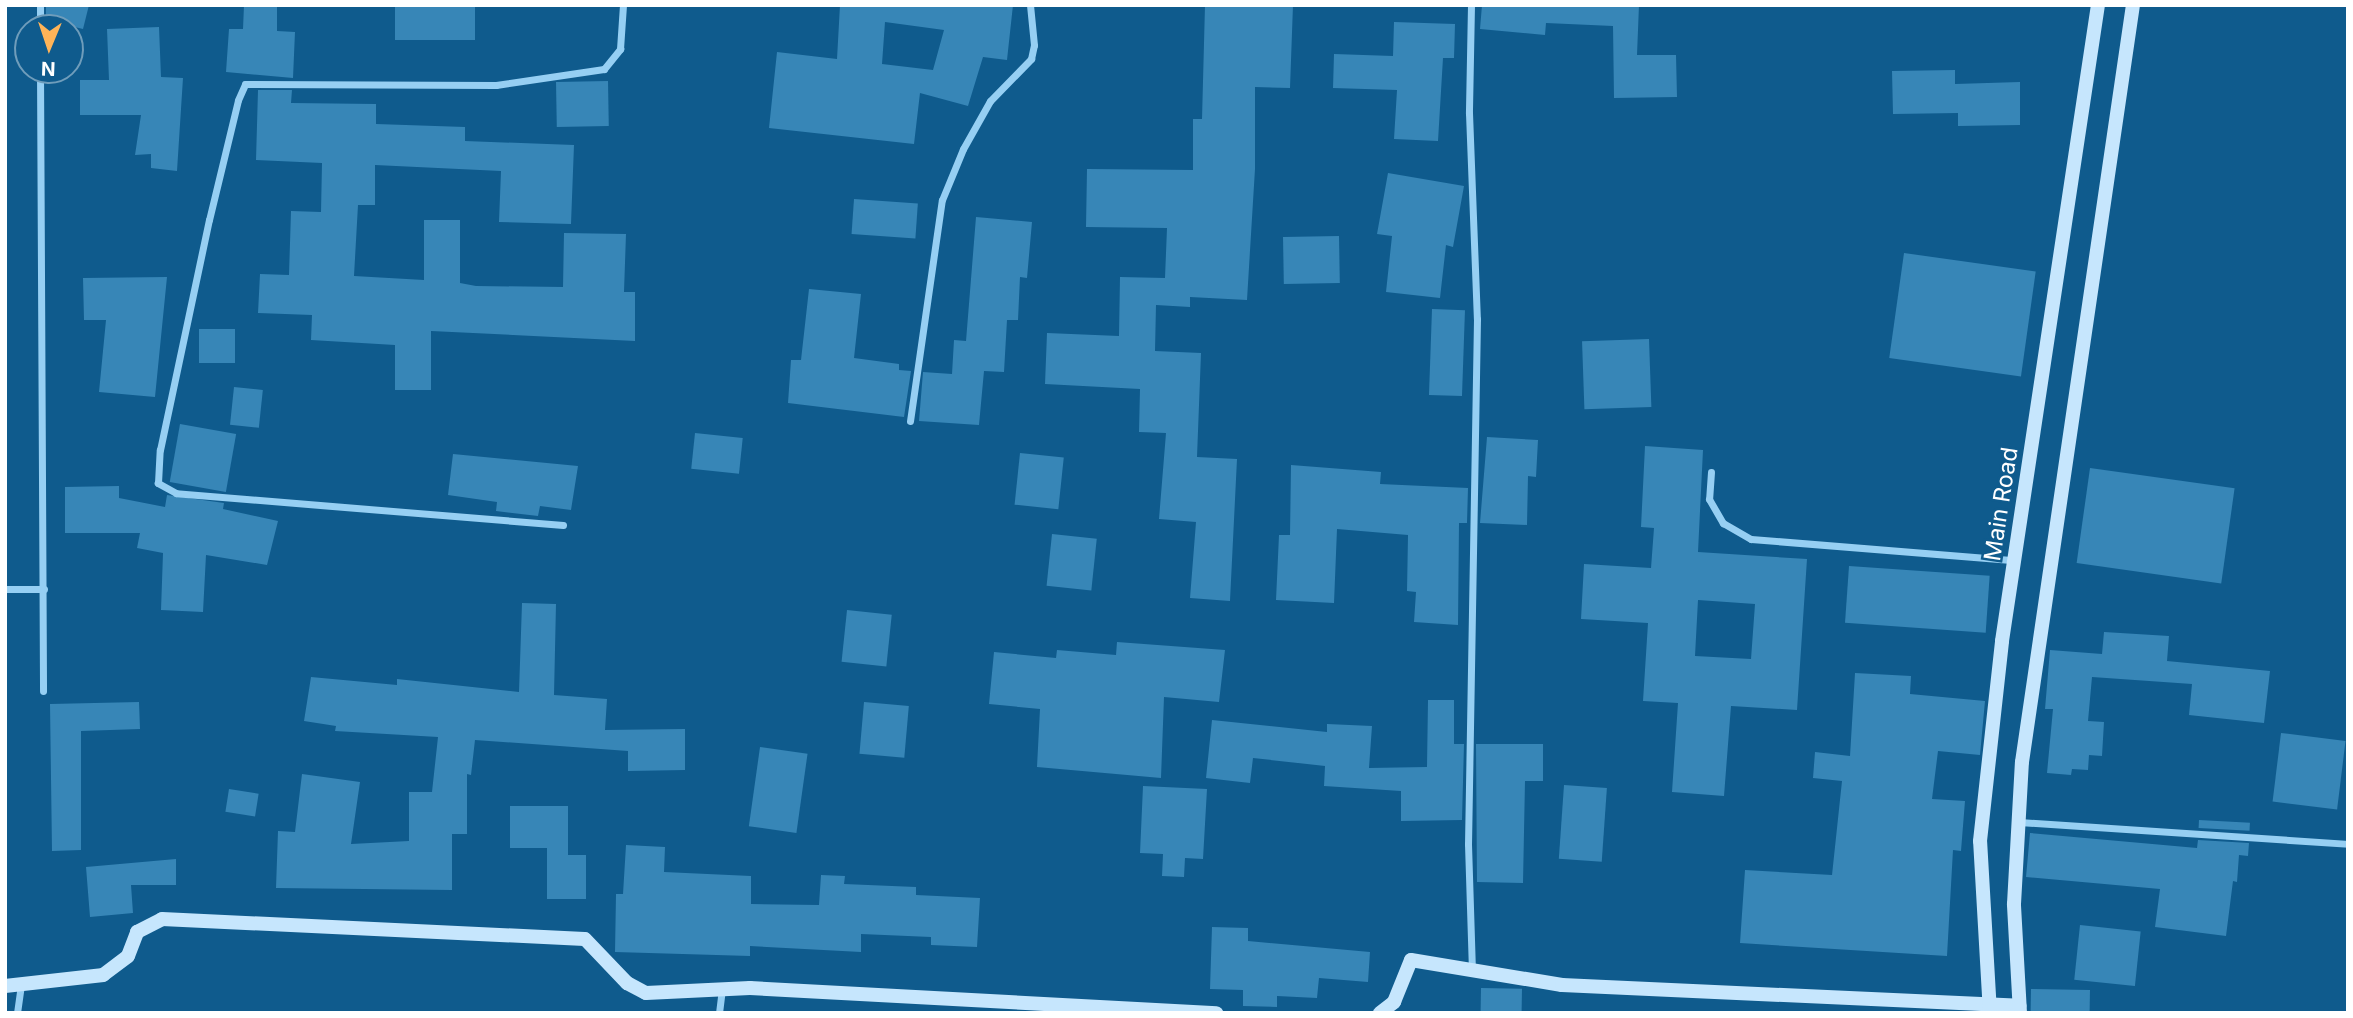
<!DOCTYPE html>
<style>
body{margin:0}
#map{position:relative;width:2353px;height:1018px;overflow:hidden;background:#0f5b8d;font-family:Inter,sans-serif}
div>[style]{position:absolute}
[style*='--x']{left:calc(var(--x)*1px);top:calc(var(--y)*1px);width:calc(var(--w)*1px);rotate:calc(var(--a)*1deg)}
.building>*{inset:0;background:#3786b7;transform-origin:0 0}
.street>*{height:7px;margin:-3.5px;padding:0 3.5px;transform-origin:3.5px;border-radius:3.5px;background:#96cff3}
.secondary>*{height:14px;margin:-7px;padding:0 7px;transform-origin:7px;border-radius:7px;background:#c6e6fd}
span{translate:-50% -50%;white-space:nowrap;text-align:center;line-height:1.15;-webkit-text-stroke:5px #0f5b8d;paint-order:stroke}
.street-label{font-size:23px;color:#fff}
.frame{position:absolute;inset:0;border:7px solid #fff;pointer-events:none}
.north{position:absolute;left:14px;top:14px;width:70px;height:70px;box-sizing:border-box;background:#0f5b8d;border:2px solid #6f9dbb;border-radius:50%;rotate:182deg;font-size:19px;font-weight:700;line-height:28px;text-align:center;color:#fff}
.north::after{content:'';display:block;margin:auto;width:24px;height:32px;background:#ffb458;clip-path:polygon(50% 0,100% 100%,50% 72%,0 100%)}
</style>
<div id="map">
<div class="building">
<div style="clip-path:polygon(46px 5px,89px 5px,83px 29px,46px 20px)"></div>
<div style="clip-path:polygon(244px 5px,277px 5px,277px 31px,295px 32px,293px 78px,226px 72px,229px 29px,243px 29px)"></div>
<div style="left:395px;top:5px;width:80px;height:35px"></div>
<div style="clip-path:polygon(evenodd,840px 5px,1013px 5px,1007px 60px,983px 57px,968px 106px,920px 93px,914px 144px,769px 128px,777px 52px,837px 59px,840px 5px,885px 22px,944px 30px,933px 70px,882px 64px,885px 22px)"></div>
<div style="clip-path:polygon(1205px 5px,1293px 5px,1290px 88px,1255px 87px,1255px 169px,1247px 300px,1190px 297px,1190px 307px,1156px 305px,1155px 351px,1201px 353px,1197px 457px,1237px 459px,1230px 601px,1190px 598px,1196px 522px,1159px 519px,1166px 433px,1139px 432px,1140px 389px,1045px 384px,1047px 333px,1119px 336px,1120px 277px,1165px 278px,1167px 228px,1086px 227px,1087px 169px,1193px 170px,1193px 119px,1202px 119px)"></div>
<div style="clip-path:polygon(1482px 5px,1639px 5px,1637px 55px,1676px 55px,1677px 97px,1614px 98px,1613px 26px,1546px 23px,1545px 35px,1480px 29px)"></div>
<div style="clip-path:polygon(1394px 22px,1455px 24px,1454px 58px,1443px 58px,1438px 141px,1394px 139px,1397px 90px,1333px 88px,1334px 54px,1393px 56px)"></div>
<div style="clip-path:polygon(159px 27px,161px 77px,183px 78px,177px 171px,151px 168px,151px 154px,135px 155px,141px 115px,80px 115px,80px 80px,109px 80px,107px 29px)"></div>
<div style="clip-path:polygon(1955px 70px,1955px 84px,2020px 82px,2020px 125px,1958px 126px,1958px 113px,1893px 114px,1892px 71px)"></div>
<div style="left:608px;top:81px;width:45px;height:52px;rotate:89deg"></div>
<div style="clip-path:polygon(258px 90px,292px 90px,291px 103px,376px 104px,376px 124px,465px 127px,465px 141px,574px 145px,571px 224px,499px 222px,501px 171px,375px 165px,375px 205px,358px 205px,354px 276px,424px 280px,424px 220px,460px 220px,460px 283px,476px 286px,563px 287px,564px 233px,626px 234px,624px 292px,635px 292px,635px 341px,431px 331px,431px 390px,395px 390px,395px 345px,311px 340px,312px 315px,258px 313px,260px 274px,289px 275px,291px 211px,321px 212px,322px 163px,256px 160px)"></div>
<div style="clip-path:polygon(1388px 173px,1464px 186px,1453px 247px,1446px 245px,1440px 298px,1386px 292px,1392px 236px,1377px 234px)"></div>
<div style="left:854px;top:199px;width:64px;height:35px;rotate:4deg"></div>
<div style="clip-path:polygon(976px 217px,1032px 222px,1027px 278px,1020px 277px,1018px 320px,1007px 320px,1004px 372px,984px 371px,979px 425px,919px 421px,923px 372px,952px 374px,954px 340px,966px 341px)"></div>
<div style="left:1339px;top:236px;width:47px;height:56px;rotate:89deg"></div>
<div style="left:1904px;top:253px;width:133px;height:106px;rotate:8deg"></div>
<div style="clip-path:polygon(167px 277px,155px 397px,99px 392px,106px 320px,84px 320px,83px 278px)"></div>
<div style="clip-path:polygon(809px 289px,861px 294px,854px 358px,899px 364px,899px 370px,911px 371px,904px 417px,788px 403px,791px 360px,801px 360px)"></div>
<div style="left:1432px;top:309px;width:33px;height:86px;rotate:2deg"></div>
<div style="left:199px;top:329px;width:36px;height:34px"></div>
<div style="left:1649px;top:339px;width:68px;height:67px;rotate:88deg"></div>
<div style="left:234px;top:387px;width:29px;height:38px;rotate:6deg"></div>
<div style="left:180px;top:424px;width:57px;height:59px;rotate:10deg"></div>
<div style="left:695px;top:433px;width:48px;height:36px;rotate:6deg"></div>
<div style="clip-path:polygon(1487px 437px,1538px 440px,1536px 477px,1528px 476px,1527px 525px,1480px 523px)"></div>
<div style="clip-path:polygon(evenodd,1645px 446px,1703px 450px,1698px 552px,1807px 559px,1797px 710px,1731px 706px,1724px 796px,1672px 792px,1678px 703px,1643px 701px,1648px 623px,1581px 619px,1584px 564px,1651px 568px,1654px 528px,1641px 527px,1645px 446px,1698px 600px,1755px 604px,1751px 659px,1695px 656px,1698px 600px)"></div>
<div style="left:1020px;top:453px;width:44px;height:52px;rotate:6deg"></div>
<div style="clip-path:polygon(453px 454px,578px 466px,571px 510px,540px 506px,538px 516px,496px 511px,497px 502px,448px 495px)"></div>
<div style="clip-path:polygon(1291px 465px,1381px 472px,1380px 484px,1468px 488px,1467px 523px,1459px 523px,1458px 625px,1414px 622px,1416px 592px,1407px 591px,1408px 535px,1337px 529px,1334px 603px,1276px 600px,1279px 535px,1290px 535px)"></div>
<div style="left:2090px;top:468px;width:146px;height:96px;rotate:8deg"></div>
<div style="clip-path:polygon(119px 486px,119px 498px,165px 507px,167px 495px,224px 503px,223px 509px,278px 521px,267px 565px,206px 555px,203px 612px,161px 610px,163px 553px,137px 548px,140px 533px,65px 533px,65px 487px)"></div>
<div style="left:1052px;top:534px;width:45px;height:52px;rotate:6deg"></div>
<div style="left:1849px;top:566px;width:141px;height:57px;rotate:4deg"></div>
<div style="clip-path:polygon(522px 603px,556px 604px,554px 695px,607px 699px,605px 730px,685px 729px,685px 770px,628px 771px,628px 751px,475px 740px,471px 775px,467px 774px,467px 834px,452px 834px,452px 890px,276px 888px,278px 831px,295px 832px,302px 774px,360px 782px,351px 844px,409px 841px,409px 792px,432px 792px,438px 737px,335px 731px,336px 726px,304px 721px,311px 677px,397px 685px,397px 679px,519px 692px)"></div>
<div style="left:847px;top:610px;width:45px;height:52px;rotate:6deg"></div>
<div style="clip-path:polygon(2104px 632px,2169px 636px,2167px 661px,2270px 671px,2264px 723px,2189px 715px,2192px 684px,2092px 677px,2088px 721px,2104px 722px,2102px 756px,2089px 755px,2088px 770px,2072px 769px,2071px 775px,2047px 773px,2053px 709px,2045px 709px,2050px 650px,2102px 654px)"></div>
<div style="clip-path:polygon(1117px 642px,1225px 650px,1219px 702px,1164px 697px,1161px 778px,1037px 767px,1040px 709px,989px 704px,994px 652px,1056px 658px,1057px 650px,1116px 655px)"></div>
<div style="clip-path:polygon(1855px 673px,1911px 676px,1910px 694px,1985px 701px,1980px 755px,1938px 751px,1932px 799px,1965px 801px,1961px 851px,1953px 850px,1947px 956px,1740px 943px,1745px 870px,1832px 875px,1842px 781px,1813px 778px,1815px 752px,1850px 756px)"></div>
<div style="clip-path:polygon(1428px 700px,1454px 700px,1454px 744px,1464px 744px,1462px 820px,1401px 821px,1401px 791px,1324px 786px,1325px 766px,1253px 758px,1250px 783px,1206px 778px,1212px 720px,1327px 732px,1327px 724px,1372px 726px,1369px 768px,1427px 767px)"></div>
<div style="clip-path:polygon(139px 702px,140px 729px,81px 731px,81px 850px,52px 851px,50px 704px)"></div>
<div style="left:864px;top:702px;width:45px;height:52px;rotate:5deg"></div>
<div style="left:2281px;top:733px;width:65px;height:69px;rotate:7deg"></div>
<div style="clip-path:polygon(1476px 744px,1543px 744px,1543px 781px,1525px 781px,1523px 883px,1477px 882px)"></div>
<div style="left:760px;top:747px;width:48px;height:80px;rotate:8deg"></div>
<div style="left:1564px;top:785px;width:43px;height:74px;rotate:4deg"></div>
<div style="clip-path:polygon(1143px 786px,1207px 789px,1203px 859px,1185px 858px,1184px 877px,1162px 876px,1163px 854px,1140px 853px)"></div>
<div style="left:229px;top:789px;width:30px;height:23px;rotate:9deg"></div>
<div style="clip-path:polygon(510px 806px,568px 806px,568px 855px,586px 855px,586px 899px,547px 899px,547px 848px,510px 848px)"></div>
<div style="left:2199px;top:820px;width:51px;height:8px;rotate:3deg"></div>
<div style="clip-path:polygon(2030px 833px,2197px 848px,2198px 840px,2249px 843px,2248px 856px,2239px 855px,2237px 882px,2233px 881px,2226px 936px,2155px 927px,2160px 889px,2026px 877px)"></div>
<div style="clip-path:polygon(626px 845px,665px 847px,664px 872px,751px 876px,751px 904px,819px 905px,821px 875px,845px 876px,844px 884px,916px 887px,916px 895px,980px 898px,977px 947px,931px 945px,931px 937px,861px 934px,861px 952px,750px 946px,750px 956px,615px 952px,616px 894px,623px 894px)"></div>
<div style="clip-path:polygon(176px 859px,176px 885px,131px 885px,133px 913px,90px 917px,86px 867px)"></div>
<div style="left:2080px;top:925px;width:61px;height:55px;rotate:6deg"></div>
<div style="clip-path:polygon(1212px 927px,1248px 928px,1248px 941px,1370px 952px,1368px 982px,1319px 978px,1317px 998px,1277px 996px,1277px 1007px,1243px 1006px,1243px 990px,1210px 989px)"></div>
<div style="left:1481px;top:988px;width:41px;height:25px;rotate:1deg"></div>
<div style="left:2031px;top:989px;width:59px;height:24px;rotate:1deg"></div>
</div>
<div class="street">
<div style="--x:40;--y:5;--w:23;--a:90"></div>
<div style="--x:1471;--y:5;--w:108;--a:91.1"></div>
<div style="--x:1469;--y:113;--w:206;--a:87.8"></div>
<div style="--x:1477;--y:319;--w:525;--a:90.98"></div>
<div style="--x:1468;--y:844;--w:126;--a:88.2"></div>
<div style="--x:40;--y:70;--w:621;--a:89.72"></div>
<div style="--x:910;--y:421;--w:223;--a:-81.8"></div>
<div style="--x:942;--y:200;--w:55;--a:-67.6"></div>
<div style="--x:963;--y:149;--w:55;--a:-60.6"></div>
<div style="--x:990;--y:101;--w:59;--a:-45.7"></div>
<div style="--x:1031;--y:59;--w:14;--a:-78"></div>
<div style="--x:1034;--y:45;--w:40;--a:-95.7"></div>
<div style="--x:1711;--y:472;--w:27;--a:94"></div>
<div style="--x:1709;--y:499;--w:28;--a:60"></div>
<div style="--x:1723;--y:523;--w:32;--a:30"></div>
<div style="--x:1751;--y:539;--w:264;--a:4.6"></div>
<div style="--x:563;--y:525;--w:388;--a:-175.3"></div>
<div style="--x:176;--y:493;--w:21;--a:-151"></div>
<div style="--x:158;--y:483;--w:33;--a:-87"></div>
<div style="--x:160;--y:450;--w:235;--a:-78"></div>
<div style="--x:209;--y:220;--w:123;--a:-76.4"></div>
<div style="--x:238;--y:100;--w:17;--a:-66"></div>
<div style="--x:245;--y:84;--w:251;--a:0.2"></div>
<div style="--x:496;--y:85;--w:109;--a:-8.4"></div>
<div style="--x:604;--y:69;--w:26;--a:-51"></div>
<div style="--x:620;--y:49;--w:44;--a:-86.1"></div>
<div style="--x:5;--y:589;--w:39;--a:0"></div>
<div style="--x:2019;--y:822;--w:330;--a:3.8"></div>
<div style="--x:17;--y:1013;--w:28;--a:-82"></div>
<div style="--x:719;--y:1013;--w:23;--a:-83"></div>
</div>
<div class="secondary">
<div style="--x:5;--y:986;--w:99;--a:-6.4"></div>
<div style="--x:103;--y:975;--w:31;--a:-37"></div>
<div style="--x:128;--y:956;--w:26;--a:-69"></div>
<div style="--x:137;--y:932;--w:28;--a:-27"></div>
<div style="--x:162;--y:919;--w:423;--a:2.7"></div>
<div style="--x:585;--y:939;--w:61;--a:46.3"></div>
<div style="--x:627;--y:983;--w:21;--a:28"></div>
<div style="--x:646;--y:993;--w:104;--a:-2.8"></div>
<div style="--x:750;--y:988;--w:467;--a:3.1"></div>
<div style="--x:1380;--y:1013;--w:18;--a:-38"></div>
<div style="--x:1394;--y:1002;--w:45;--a:-68"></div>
<div style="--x:1411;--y:960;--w:153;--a:9.4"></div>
<div style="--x:1562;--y:985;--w:458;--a:2.6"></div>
<div style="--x:1990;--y:1013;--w:172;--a:-93.3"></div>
<div style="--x:1980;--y:841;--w:201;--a:-83.7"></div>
<div style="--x:2002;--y:641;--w:643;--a:-81.42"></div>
<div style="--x:2020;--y:1013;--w:109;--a:-93.2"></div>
<div style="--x:2014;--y:904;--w:142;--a:-86.8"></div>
<div style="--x:2022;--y:762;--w:765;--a:-81.66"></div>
</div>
<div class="street-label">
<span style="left:2001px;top:504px;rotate:-81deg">Main Road</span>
</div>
<div class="frame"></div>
<div class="north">N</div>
</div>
